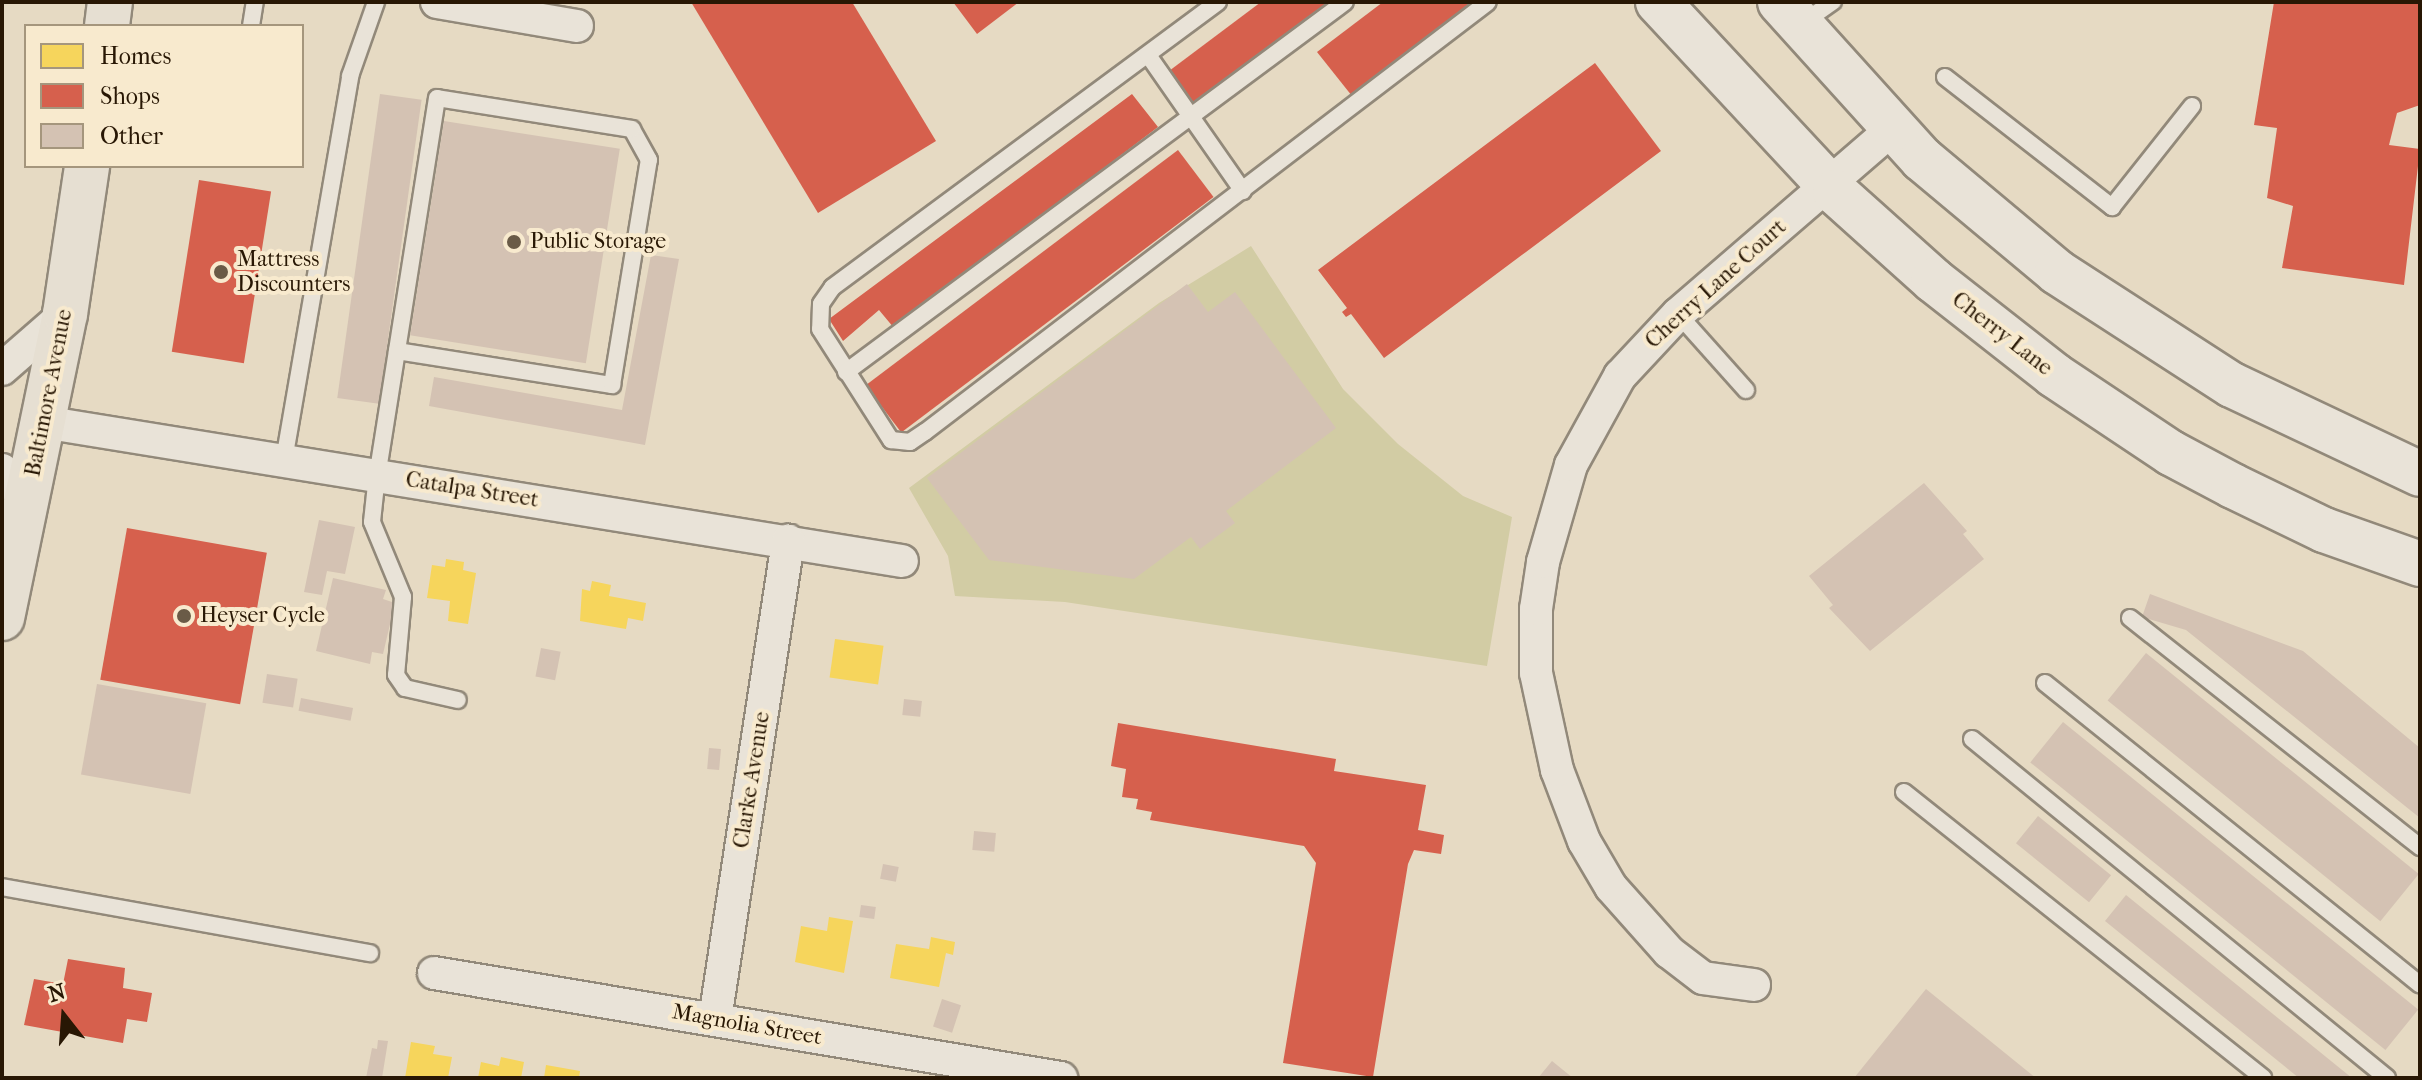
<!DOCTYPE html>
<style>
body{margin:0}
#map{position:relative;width:2422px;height:1080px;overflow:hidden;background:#e6dac3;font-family:"IM FELL French Canon",serif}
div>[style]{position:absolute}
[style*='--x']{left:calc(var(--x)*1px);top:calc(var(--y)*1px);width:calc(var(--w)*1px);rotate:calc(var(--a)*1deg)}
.green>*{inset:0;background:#d2cca4}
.homes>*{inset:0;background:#f6d55c;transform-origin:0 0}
.shops>*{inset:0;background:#d6604d;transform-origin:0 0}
.building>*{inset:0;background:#d4c2b3;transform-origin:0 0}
.roads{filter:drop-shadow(2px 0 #92897a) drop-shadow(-2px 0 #92897a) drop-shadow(0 2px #92897a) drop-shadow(0 -2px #92897a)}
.service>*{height:16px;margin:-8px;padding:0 8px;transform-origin:8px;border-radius:8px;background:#e9e3d8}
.minor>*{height:32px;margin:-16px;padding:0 16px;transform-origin:16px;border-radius:16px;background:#e9e3d8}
.secondary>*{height:44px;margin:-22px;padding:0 22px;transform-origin:22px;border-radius:22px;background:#e9e3d8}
.primary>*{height:44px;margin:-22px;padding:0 22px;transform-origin:22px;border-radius:22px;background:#e6dfd2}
.dots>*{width:22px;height:22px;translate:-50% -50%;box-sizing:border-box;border:4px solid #f8eace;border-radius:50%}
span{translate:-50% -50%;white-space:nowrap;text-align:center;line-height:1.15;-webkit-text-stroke:8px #f8eace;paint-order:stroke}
.poi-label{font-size:22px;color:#281704}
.left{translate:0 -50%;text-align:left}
.street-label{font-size:22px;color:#281704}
.frame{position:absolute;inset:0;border:4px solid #281704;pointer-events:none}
.legend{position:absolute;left:24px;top:24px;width:280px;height:144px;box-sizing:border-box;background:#f8eace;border:2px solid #a5967d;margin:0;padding:10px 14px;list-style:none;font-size:24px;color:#281704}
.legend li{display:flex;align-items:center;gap:16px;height:40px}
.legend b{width:40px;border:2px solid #a5967d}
.north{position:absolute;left:24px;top:976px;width:80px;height:80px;-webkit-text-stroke:6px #f8eace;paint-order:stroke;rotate:343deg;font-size:22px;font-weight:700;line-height:32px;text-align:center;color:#281704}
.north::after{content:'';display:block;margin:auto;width:28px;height:36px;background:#281704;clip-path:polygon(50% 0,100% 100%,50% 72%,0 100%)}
</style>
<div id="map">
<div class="green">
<div style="clip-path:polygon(1251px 246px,1343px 389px,1398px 444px,1463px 496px,1512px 517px,1487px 666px,1065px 602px,955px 596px,948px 556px,909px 488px,1159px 303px)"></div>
</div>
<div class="homes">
<div style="clip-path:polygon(446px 559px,464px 562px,463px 570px,476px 573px,468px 624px,448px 621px,450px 601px,427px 598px,432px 565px,445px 567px)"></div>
<div style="clip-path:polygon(592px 581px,611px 585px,609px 596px,646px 603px,643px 621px,628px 618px,626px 629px,580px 621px,582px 589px,590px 591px)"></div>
<div style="left:835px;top:639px;width:49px;height:39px;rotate:8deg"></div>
<div style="clip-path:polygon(829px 917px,853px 921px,844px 973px,795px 962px,801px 926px,827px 931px)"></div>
<div style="clip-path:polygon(931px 937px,955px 942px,953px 955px,946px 953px,939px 987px,890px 978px,896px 944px,929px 949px)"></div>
<div style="clip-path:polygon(411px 1042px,435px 1046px,433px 1054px,452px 1057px,448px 1078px,405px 1078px)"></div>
<div style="clip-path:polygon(501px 1057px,524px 1062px,521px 1078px,478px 1078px,481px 1062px,499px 1066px)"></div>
<div style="clip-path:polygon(546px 1065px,580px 1071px,579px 1078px,544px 1078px)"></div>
</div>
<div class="shops">
<div style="clip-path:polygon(691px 2px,852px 2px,936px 141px,818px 213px)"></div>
<div style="clip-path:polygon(953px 2px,1019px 2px,977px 34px)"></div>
<div style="clip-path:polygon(1261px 2px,1328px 2px,1193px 103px,1169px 71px)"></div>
<div style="clip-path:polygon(1383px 2px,1476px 2px,1352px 96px,1317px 52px)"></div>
<div style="clip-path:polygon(2274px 2px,2420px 2px,2420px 105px,2397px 113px,2389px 145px,2420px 149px,2404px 285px,2282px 268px,2293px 206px,2267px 198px,2277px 128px,2254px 125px)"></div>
<div style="clip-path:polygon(1595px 63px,1661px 151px,1384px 358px,1351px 314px,1346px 317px,1342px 312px,1347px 308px,1318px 270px)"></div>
<div style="clip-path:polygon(1132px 94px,1158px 127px,894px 328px,879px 310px,843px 341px,829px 319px)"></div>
<div style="left:1178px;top:150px;width:59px;height:391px;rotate:53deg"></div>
<div style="left:199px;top:180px;width:73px;height:174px;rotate:9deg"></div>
<div style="left:127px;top:528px;width:142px;height:154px;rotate:10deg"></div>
<div style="clip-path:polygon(1118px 723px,1336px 759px,1334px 771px,1426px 785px,1418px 830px,1444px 835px,1441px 854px,1414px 850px,1408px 864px,1373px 1077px,1283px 1063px,1316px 863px,1304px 846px,1150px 820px,1152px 812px,1136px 809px,1138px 799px,1122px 797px,1126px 769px,1111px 766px)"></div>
<div style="clip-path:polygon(68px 959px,125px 968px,123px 988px,152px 993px,147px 1022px,127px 1019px,123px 1043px,24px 1025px,34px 979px,63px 984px)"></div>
</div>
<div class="building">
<div style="left:380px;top:94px;width:42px;height:307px;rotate:8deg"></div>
<div style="left:444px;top:121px;width:178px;height:217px;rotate:9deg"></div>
<div style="clip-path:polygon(651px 255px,679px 259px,645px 445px,429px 406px,434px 377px,622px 410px)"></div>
<div style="clip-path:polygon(1187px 284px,1208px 312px,1235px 292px,1336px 428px,1226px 511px,1235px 523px,1200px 549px,1191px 537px,1134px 579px,989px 560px,927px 478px)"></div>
<div style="clip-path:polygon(1924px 483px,1967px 531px,1963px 534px,1984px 559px,1870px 651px,1829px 608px,1833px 605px,1809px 576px)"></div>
<div style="clip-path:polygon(319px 520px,355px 527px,345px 574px,327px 571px,322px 595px,304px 592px)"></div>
<div style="clip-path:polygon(333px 578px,386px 590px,383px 599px,395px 603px,383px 654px,372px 652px,370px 664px,316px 651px)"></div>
<div style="clip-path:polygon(2150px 594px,2303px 651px,2420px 748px,2420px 818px,2186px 630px,2142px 617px)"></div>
<div style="left:541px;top:648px;width:20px;height:29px;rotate:11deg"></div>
<div style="left:2146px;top:653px;width:351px;height:61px;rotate:39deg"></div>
<div style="left:267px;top:674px;width:31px;height:29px;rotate:9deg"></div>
<div style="left:97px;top:684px;width:111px;height:92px;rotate:10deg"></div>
<div style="left:301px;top:698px;width:53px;height:13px;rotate:11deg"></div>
<div style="left:904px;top:699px;width:18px;height:16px;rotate:6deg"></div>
<div style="left:2063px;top:722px;width:457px;height:52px;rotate:39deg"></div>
<div style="left:709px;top:748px;width:12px;height:21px;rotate:5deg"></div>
<div style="left:2038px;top:816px;width:94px;height:35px;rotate:39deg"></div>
<div style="left:974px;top:831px;width:22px;height:19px;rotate:5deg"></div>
<div style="left:883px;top:864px;width:16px;height:15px;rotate:11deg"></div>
<div style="clip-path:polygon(2126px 895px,2352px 1078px,2299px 1078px,2105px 921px)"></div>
<div style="left:861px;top:905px;width:15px;height:12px;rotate:8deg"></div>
<div style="clip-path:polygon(1926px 989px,2036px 1078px,1854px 1078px)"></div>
<div style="left:942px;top:999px;width:20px;height:29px;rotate:18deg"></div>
<div style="clip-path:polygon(378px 1040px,388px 1041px,382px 1078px,366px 1078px,372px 1048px,377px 1049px)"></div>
<div style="clip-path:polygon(1552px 1061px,1573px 1078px,1538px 1078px)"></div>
</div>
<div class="roads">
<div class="service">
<div style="--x:1218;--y:2;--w:480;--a:143.5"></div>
<div style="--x:832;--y:288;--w:19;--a:125"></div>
<div style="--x:821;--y:304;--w:25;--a:92"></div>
<div style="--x:820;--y:329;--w:132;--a:57.4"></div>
<div style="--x:891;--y:440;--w:19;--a:6"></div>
<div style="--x:910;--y:442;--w:18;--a:-34"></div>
<div style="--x:925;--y:432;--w:708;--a:-37.37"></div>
<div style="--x:1801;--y:24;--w:39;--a:-35"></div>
<div style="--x:251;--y:26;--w:24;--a:-81"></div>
<div style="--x:1148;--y:55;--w:166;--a:55.1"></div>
<div style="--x:1945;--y:77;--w:212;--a:37.9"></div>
<div style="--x:2112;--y:207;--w:129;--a:-51.6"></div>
<div style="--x:1678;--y:314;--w:102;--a:48.2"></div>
<div style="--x:397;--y:351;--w:218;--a:9"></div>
<div style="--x:612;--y:385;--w:228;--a:-80.7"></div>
<div style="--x:649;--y:160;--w:35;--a:-119"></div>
<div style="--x:632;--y:129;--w:197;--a:-171"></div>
<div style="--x:437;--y:98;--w:382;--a:99"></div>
<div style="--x:377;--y:475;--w:47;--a:96.1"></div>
<div style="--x:372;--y:522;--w:81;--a:67.5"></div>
<div style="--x:403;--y:597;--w:78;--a:95.1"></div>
<div style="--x:396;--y:675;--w:16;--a:55"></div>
<div style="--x:405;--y:688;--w:54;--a:12.8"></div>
<div style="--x:846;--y:372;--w:621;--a:-36.56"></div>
<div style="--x:284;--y:460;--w:390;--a:-80.2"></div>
<div style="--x:350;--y:76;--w:78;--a:-70.6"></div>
<div style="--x:2130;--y:618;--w:370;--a:38.3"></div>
<div style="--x:2045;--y:683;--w:481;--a:38.8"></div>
<div style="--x:1972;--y:739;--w:536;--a:39.24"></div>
<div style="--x:1904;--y:792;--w:459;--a:38.5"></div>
<div style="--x:2;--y:887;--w:374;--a:10.2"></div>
</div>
<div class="minor">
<div style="--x:437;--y:2;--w:142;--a:9.7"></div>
<div style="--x:2;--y:369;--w:84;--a:-41.1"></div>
<div style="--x:43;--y:422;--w:870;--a:9.19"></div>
<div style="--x:2;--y:470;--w:41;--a:52"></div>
<div style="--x:434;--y:973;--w:636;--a:9.51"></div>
<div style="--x:1754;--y:985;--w:51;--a:-172.2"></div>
<div style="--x:1703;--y:978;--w:43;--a:-142.6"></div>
<div style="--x:1669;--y:952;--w:87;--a:-131.7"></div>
<div style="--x:1611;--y:887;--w:53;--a:-120.4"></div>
<div style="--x:1584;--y:841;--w:76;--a:-110.8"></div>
<div style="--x:1557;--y:770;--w:99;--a:-102.2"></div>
<div style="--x:1536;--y:673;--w:64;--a:-90"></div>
<div style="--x:1536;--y:609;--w:48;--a:-81.5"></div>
<div style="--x:1543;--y:562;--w:101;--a:-73.9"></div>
<div style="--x:1571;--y:465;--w:102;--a:-61.2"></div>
<div style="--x:1620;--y:376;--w:85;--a:-46.9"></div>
<div style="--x:1678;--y:314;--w:283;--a:-40.8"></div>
<div style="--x:715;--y:1019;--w:484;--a:-81.3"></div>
</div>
<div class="secondary">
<div style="--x:1658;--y:2;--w:260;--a:47"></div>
<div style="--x:1835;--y:192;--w:132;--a:41.9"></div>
<div style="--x:1933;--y:280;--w:154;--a:38.1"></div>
<div style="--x:2054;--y:375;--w:141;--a:33.7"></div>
<div style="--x:2171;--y:453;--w:70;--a:28"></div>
<div style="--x:2233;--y:486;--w:101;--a:25.8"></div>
<div style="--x:2324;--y:530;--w:102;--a:19.5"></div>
<div style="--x:1780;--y:2;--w:212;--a:47.9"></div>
<div style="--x:1922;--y:159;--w:176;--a:39.9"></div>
<div style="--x:2057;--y:272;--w:208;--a:32.9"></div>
<div style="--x:2232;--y:385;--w:208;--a:25.3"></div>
</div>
<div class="primary">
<div style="--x:107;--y:26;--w:24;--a:-83"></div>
<div style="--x:2;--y:618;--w:310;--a:-78.3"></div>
<div style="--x:65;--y:314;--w:150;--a:-81.5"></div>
</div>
</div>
<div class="dots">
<div style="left:514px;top:242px;background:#6a5b47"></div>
<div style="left:221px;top:272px;background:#6a5b47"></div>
<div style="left:184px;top:616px;background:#6a5b47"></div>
</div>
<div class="poi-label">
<span class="left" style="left:530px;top:242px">Public Storage</span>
<span class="left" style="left:237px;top:272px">Mattress<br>Discounters</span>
<span class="left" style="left:200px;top:616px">Heyser Cycle</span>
</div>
<div class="street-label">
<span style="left:1716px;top:284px;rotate:-42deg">Cherry Lane Court</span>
<span style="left:2002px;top:334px;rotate:38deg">Cherry Lane</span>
<span style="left:49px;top:393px;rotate:-79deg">Baltimore Avenue</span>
<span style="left:472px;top:490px;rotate:9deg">Catalpa Street</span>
<span style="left:752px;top:780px;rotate:-81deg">Clarke Avenue</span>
<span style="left:747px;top:1025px;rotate:10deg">Magnolia Street</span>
</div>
<div class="frame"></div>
<ul class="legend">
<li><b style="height:22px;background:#f6d55c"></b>Homes</li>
<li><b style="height:22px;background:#d6604d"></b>Shops</li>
<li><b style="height:22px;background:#d4c2b3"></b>Other</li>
</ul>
<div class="north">N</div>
</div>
